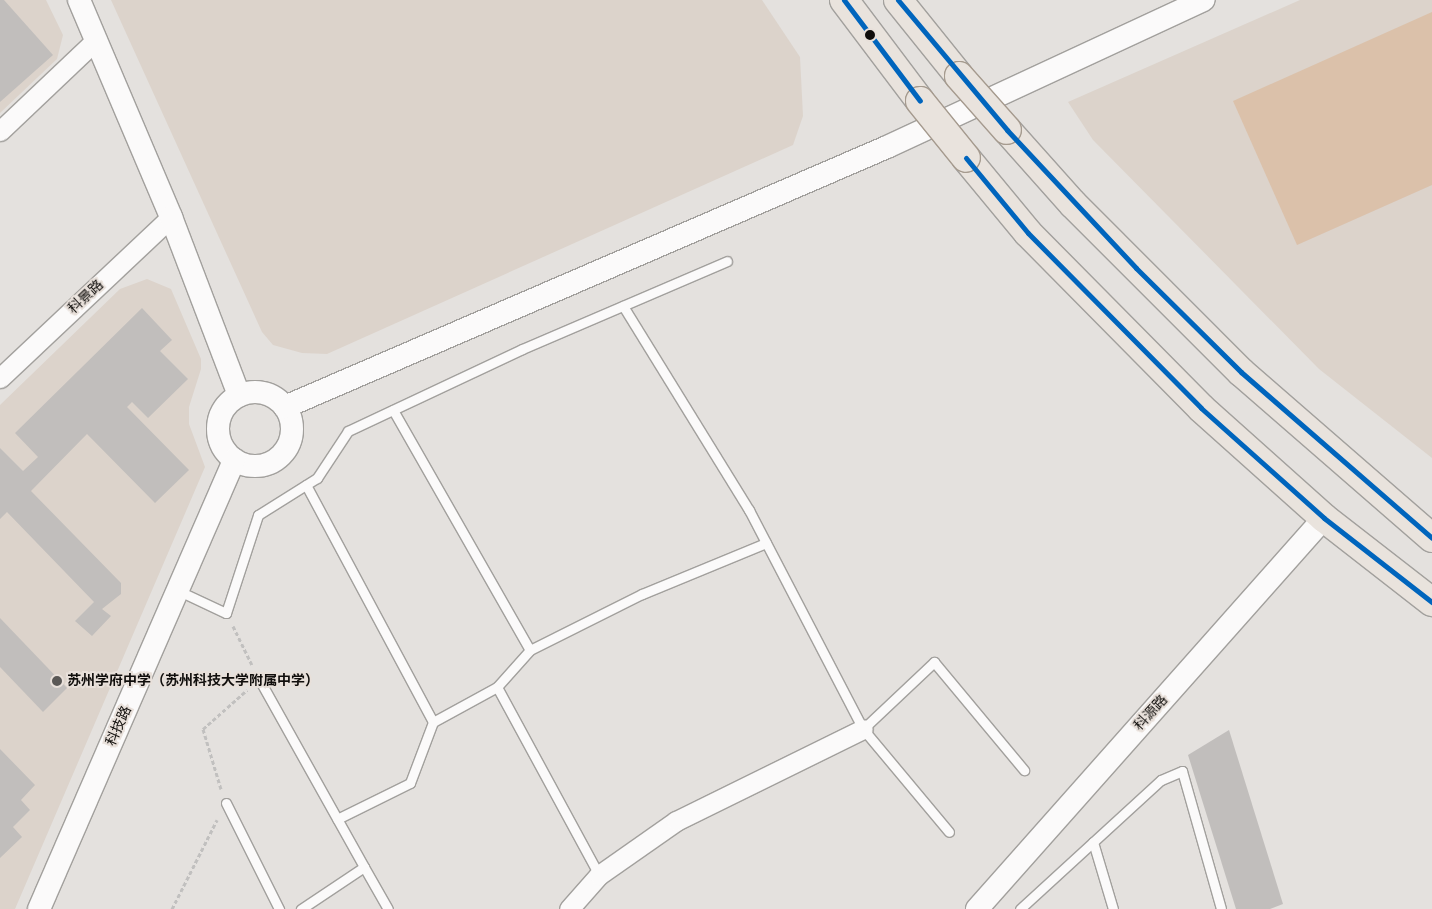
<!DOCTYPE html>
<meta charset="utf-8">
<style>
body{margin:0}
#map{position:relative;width:1432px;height:909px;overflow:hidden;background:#e4e1de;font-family:"Fira Sans","Noto Sans SC",sans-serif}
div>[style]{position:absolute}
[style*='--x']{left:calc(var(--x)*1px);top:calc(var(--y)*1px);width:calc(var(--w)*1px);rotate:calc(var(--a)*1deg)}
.built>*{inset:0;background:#dcd3cb}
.green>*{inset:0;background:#dbc1aa}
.building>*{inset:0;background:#c1bebc}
.path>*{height:3px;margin-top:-1.5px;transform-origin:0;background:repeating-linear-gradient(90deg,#c1c0bf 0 4px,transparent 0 6.5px)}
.roads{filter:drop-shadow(1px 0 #a2a09d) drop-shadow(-1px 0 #a2a09d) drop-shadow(0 1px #a2a09d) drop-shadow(0 -1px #a2a09d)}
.service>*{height:9px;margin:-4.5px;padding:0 4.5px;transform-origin:4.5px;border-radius:4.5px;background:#fbfafa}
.minor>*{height:19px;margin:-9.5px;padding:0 9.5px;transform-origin:9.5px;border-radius:9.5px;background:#fbfafa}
.tertiary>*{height:22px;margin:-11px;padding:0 11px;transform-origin:11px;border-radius:11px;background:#fbfafa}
.tertiary>.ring{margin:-11px;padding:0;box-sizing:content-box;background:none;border:22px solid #fbfafa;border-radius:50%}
.primary>*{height:28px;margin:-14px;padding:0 14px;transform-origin:14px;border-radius:14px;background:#e9e3dd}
.bridges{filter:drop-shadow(1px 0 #a59a8e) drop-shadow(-1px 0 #a59a8e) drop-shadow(0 1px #a59a8e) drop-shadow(0 -1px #a59a8e)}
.primary-bridge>*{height:28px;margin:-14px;padding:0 14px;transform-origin:14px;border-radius:14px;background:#e9e3dd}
.bus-1>*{height:5px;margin:-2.5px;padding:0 2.5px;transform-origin:2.5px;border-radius:2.5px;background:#0065bd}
.dots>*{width:14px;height:14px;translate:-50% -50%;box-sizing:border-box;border:2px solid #e8e0da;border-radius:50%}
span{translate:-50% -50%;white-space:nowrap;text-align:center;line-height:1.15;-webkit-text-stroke:4px #e8e0da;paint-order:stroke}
.street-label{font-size:14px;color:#100e0c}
.poi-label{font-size:14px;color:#100e0c;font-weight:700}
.left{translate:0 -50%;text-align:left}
</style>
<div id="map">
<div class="built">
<div style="clip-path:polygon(0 0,46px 0,63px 35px,57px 59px,0 113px)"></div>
<div style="clip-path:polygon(111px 0,762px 0,800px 57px,803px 116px,793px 145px,327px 354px,302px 353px,273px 345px,262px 332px)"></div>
<div style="clip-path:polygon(1300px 0,1432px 0,1432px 458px,1319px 369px,1093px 140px,1068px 102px)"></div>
<div style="clip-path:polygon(147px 279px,171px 289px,201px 359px,201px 369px,189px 407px,189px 424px,205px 467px,15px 909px,0 909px,0 405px,120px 289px)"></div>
</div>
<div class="green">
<div style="clip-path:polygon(1432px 12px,1432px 185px,1297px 245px,1233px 101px)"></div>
</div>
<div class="building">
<div style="clip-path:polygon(0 0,4px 0,53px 55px,0 102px)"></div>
<div style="clip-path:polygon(142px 308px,172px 340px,160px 351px,188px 379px,148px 418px,132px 402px,127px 407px,189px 470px,155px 503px,87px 434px,31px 491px,121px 583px,121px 594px,102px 609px,111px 616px,92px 636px,75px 621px,94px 602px,7px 512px,0 519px,0 448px,23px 471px,38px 457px,15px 433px)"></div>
<div style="clip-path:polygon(0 618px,67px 688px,43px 712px,0 667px)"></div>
<div style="clip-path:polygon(1229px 730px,1283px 904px,1270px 909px,1236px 909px,1188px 755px)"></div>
<div style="clip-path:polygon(0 749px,35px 785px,21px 800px,30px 810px,13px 827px,22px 837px,0 858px)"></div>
</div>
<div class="path">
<div style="--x:233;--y:626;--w:43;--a:64"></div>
<div style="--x:221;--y:789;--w:63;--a:-106.7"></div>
<div style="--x:203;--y:729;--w:59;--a:-41.6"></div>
<div style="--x:172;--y:909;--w:100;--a:-63.2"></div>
</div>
<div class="roads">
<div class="service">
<div style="--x:623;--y:306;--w:240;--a:58.3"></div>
<div style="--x:749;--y:510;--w:247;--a:62.5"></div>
<div style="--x:863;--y:729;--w:134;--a:50.1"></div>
<div style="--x:393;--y:410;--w:276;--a:60.3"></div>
<div style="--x:530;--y:650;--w:50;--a:131.7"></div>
<div style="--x:306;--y:485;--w:269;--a:61.8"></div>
<div style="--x:433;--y:722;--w:65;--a:110.7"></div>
<div style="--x:410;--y:783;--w:81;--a:153.7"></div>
<div style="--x:179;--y:591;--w:52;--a:25.1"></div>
<div style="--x:226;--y:613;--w:103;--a:-71.9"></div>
<div style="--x:258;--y:515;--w:70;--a:-32.1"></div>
<div style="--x:317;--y:478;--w:56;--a:-56.6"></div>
<div style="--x:348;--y:431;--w:192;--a:-25.2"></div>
<div style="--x:522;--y:349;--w:223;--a:-23.2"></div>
<div style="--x:530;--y:650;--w:125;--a:-26.6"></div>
<div style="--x:642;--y:594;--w:134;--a:-22.4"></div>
<div style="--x:259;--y:679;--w:215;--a:60.8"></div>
<div style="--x:364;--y:867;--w:76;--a:146.3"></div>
<div style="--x:433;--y:722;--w:73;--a:-28.7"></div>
<div style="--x:497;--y:687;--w:214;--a:61.5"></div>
<div style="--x:863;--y:729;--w:98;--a:-43.3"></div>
<div style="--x:934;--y:662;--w:141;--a:50.2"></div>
<div style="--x:226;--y:803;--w:119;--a:63.4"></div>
<div style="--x:1093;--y:842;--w:70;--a:73.4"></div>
<div style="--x:364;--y:867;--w:48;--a:60.3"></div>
<div style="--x:1020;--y:909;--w:191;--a:-42.5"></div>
<div style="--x:1161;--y:780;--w:23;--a:-23"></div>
<div style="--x:1182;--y:771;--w:143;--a:74.2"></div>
</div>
<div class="minor">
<div style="--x:0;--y:131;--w:132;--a:-43.5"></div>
<div style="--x:0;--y:378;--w:235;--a:-43.3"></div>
<div style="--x:569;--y:909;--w:45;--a:-48.6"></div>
<div style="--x:599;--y:875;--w:94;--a:-35"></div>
<div style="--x:676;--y:821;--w:208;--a:-26.2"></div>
</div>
<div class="tertiary">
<div style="--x:79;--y:0;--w:236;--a:67"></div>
<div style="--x:171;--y:217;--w:191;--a:69.1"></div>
<div class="ring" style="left:218px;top:392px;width:52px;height:52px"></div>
<div style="--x:285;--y:407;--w:656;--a:-23.36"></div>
<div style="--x:887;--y:147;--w:349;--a:-24.9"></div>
<div style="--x:39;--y:909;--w:490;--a:-66.5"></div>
<div style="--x:977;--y:909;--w:523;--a:-48.41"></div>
</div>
<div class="primary">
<div style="--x:844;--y:0;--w:126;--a:53"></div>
<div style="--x:898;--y:0;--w:97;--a:51.2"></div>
<div style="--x:1007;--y:130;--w:99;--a:48.3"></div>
<div style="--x:1073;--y:204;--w:238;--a:45"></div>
<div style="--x:1241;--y:372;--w:253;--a:41"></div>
<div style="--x:966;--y:158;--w:97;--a:50.4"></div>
<div style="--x:1028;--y:233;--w:246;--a:45.3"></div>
<div style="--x:1201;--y:408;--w:165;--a:41.8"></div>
<div style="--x:1324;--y:518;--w:137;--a:37.9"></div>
</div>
</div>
<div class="bridges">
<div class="primary-bridge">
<div style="--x:959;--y:76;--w:72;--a:48.4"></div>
<div style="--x:920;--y:101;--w:73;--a:51.1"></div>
</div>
</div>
<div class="bus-1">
<div style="--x:844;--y:0;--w:126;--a:53"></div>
<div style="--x:898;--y:0;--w:170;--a:50"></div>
<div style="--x:1007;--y:130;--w:189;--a:46.9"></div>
<div style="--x:1136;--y:268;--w:148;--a:44.7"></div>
<div style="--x:1241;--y:372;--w:253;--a:41"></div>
<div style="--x:966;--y:158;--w:97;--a:50.4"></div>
<div style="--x:1028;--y:233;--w:246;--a:45.3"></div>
<div style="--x:1201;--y:408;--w:165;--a:41.8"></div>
<div style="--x:1324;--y:518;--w:137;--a:37.9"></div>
</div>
<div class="dots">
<div style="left:870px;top:35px;background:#100e0c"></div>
<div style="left:57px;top:681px;background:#5a5856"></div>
</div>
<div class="street-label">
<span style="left:86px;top:297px;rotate:-43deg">科景路</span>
<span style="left:1151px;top:713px;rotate:-48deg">科源路</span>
<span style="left:119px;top:726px;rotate:-66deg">科技路</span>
</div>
<div class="poi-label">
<span class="left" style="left:67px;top:681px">苏州学府中学（苏州科技大学附属中学）</span>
</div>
</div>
